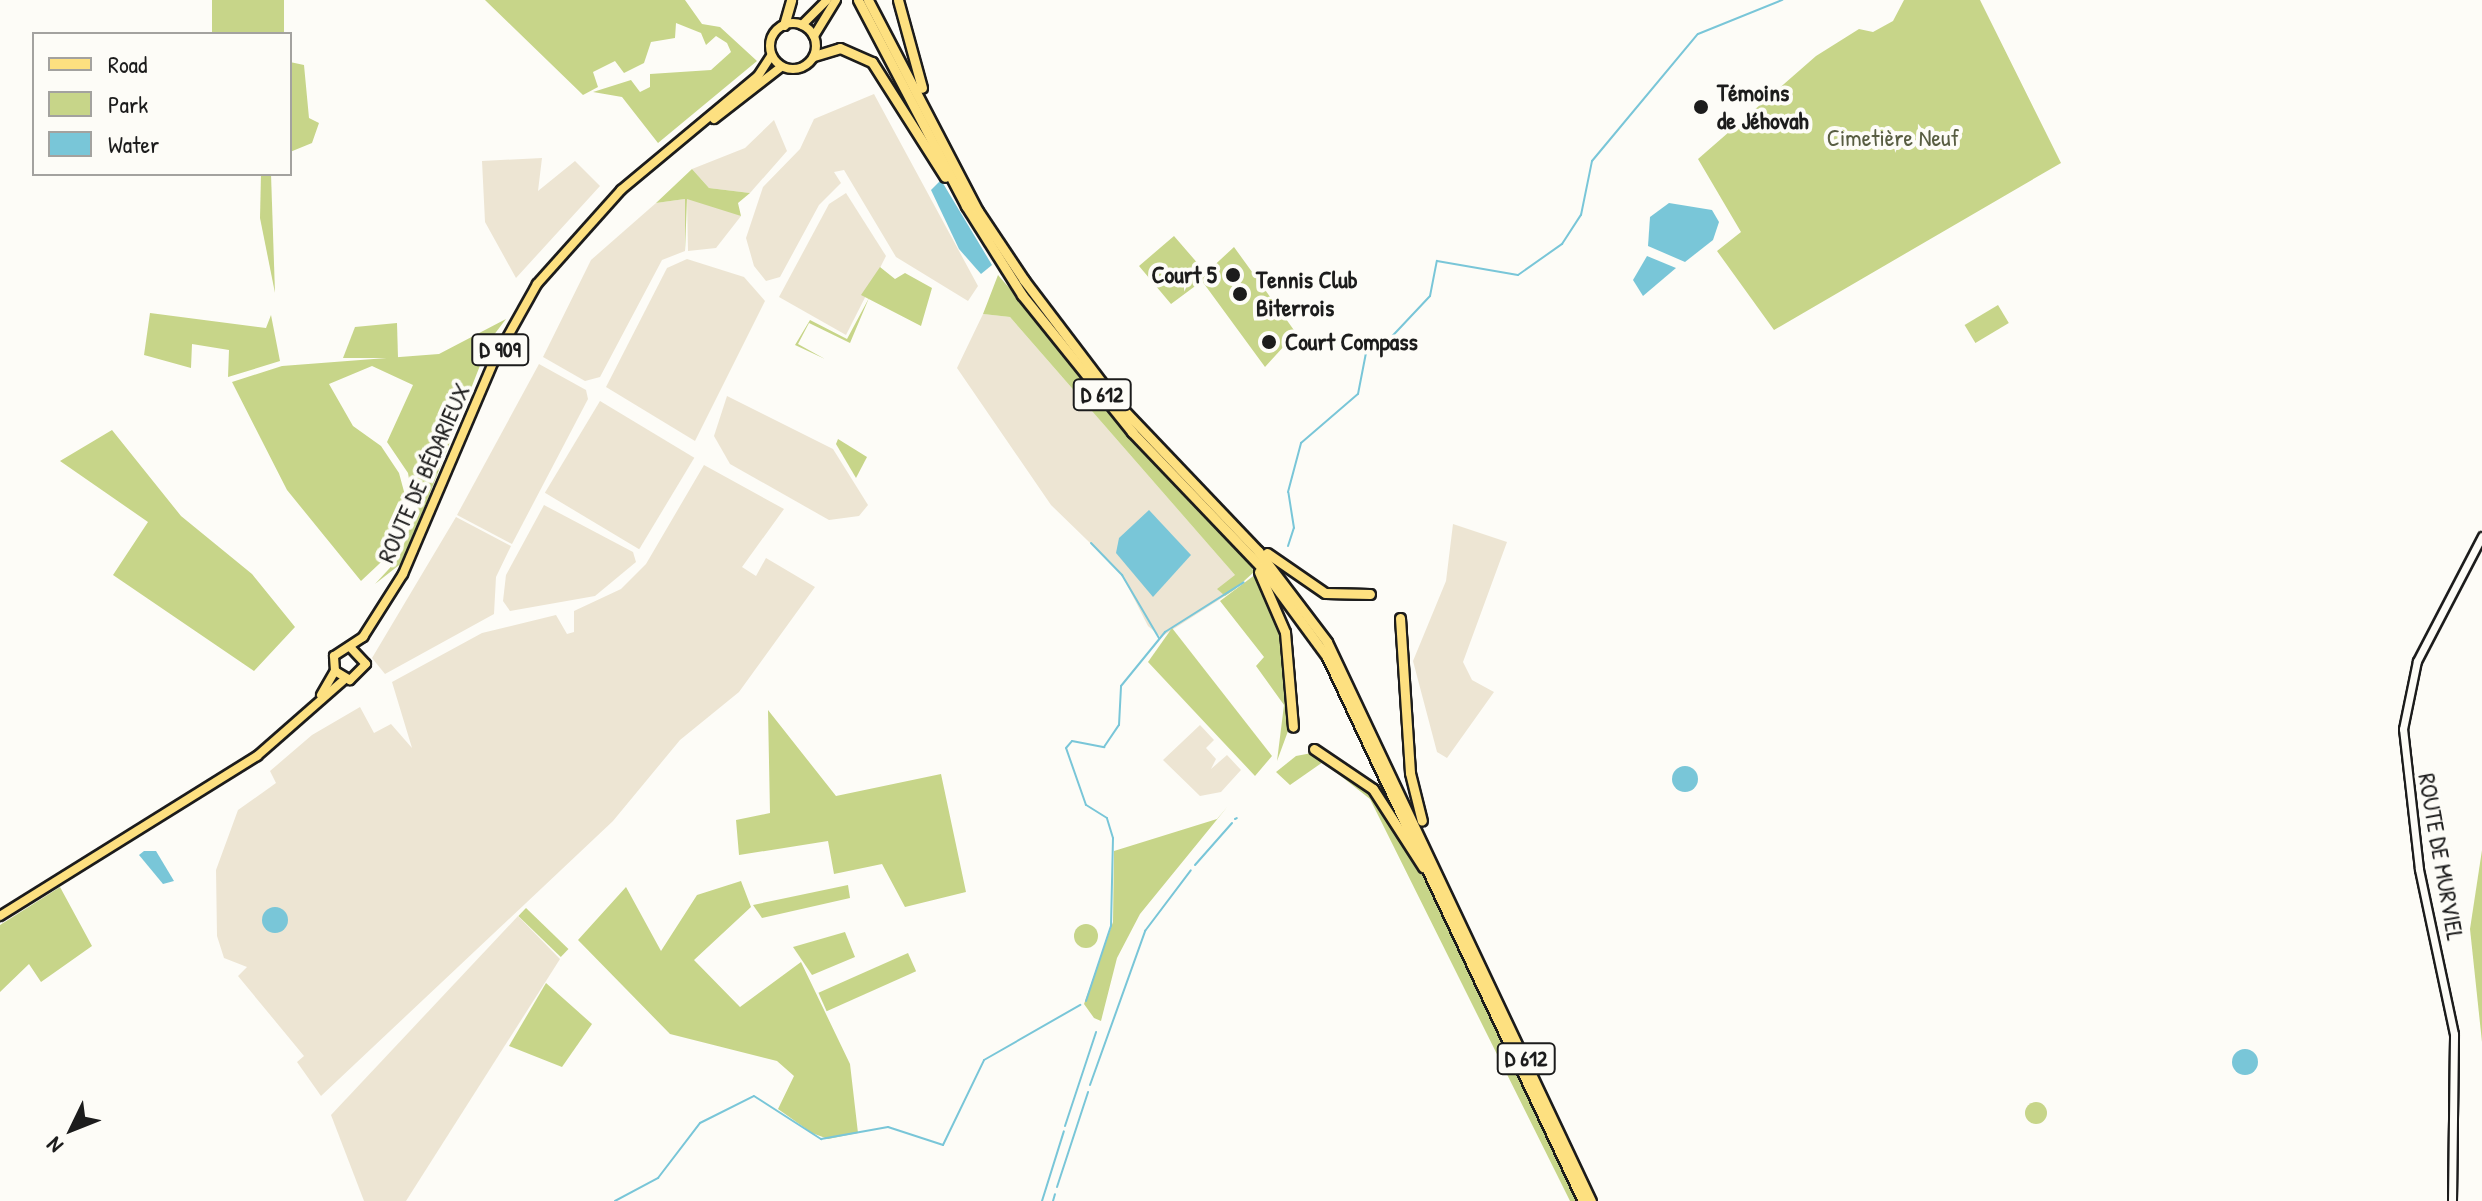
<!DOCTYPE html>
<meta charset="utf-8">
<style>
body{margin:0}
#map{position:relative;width:2482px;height:1201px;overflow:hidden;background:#fdfcf7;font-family:"Patrick Hand",sans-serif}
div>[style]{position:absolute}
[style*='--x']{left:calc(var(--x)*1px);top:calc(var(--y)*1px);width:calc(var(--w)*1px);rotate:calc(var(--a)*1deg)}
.built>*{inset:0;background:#ede5d3;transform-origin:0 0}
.green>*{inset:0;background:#c7d589;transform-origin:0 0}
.round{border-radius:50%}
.water>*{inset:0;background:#79c6d8}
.stream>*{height:2px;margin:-1px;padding:0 1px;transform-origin:1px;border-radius:1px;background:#79c6d8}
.roads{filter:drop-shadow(2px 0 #1c1c1c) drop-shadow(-2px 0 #1c1c1c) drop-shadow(0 2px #1c1c1c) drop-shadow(0 -2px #1c1c1c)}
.secondary>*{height:7px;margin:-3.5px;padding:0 3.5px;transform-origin:3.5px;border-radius:3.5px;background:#fdfcf7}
.primary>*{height:8px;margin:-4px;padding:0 4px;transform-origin:4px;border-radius:4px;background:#fde080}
.primary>.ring{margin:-4px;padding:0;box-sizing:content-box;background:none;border:8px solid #fde080;border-radius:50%}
.trunk>*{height:9px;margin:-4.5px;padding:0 4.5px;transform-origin:4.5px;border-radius:4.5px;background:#fde080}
.dots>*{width:22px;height:22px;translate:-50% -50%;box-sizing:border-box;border:4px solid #fdfcf7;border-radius:50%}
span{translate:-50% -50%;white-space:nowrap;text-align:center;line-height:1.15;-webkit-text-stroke:8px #fdfcf7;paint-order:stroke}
.shield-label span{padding:2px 6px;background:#fdfcf7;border:2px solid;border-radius:6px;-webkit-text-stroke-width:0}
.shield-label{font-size:22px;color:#1c1c1c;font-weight:700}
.poi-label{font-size:24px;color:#1c1c1c;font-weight:700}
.left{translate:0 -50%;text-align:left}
.right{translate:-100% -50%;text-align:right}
.park-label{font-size:24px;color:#585d42}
.street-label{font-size:24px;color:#1c1c1c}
.legend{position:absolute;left:32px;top:32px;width:260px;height:144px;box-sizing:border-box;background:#fdfcf7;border:2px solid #a3a29f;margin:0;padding:10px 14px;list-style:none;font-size:24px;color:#1c1c1c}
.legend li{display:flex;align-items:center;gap:16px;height:40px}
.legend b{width:40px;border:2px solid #a3a29f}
.north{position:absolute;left:32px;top:1089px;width:80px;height:80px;-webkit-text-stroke:6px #fdfcf7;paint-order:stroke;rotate:227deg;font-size:22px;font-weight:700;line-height:32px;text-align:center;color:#1c1c1c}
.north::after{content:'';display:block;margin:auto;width:28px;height:36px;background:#1c1c1c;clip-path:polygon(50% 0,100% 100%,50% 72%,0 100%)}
</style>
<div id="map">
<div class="built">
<div style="clip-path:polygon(874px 94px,978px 286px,968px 301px,896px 257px,844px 170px,834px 172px,841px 183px,819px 205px,780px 277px,766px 281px,754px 266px,746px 238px,763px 187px,800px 149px,814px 119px)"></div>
<div style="clip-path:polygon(774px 120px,787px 151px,750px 193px,709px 188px,692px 169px,745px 148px)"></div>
<div style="clip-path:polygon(542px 158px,538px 191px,575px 161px,600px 186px,516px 278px,485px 222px,482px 161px)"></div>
<div style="clip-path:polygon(846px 193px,886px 256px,846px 335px,779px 297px,829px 204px)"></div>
<div style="clip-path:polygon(704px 198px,741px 216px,716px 248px,688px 251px,687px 199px)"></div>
<div style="clip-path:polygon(685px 199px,685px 251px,662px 260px,600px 377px,585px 381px,543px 357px,591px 260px,656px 203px)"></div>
<div style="clip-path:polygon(687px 259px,744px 277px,765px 301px,695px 441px,606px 387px,667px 268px)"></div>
<div style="clip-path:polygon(983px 314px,1010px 317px,1236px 576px,1218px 589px,1225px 596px,1161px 637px,1148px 626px,1121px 573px,1051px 505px,957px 368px)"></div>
<div style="clip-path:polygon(539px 364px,586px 390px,588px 399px,512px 544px,457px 515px)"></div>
<div style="clip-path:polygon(727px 396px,833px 449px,868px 505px,859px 516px,829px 520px,730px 464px,714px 436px)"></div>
<div style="left:600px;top:401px;width:110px;height:107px;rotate:31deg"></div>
<div style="clip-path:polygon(704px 465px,784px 509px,742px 567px,756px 576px,766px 558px,815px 587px,739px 692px,680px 740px,613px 821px,321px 1096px,297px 1062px,304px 1056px,238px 976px,247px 967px,224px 958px,217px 936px,216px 870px,238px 810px,276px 783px,270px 771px,312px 735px,360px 707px,374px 733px,391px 724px,412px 748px,392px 682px,482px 633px,556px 615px,567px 634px,574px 632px,574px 611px,621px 589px,646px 564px)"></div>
<div style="clip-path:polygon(544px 505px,633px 552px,636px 562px,595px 596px,510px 611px,503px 601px,506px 575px)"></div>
<div style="clip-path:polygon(456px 517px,511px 546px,496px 577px,494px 614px,385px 674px,372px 658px)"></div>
<div style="clip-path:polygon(1453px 524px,1507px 542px,1463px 662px,1472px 680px,1494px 692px,1447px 758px,1437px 752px,1413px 661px,1446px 581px)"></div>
<div style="clip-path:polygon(1200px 725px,1214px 740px,1206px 748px,1216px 759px,1211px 769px,1227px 755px,1241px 770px,1221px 792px,1200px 796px,1163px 760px)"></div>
<div style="clip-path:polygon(518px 916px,560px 959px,406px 1201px,364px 1201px,331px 1115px)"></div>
</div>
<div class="green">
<div style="left:212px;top:0;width:72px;height:35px"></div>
<div style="clip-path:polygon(485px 0,685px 0,702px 24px,720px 27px,757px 61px,658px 143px,622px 97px,593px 92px,631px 80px,640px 92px,650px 87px,650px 74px,711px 70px,731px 52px,727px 43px,716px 36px,706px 45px,701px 33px,676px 23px,675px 38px,651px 42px,644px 63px,624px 73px,615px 61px,593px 72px,598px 87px,583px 95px)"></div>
<div style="clip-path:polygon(1904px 0,1980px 0,2061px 163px,1774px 330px,1717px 251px,1741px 232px,1698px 159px,1816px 56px,1859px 29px,1873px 32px,1893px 21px)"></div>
<div style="clip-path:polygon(290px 62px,304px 65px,309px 118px,319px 123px,312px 143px,290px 152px)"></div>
<div style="clip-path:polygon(692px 169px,709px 188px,750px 193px,738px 203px,741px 216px,687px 199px,685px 251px,685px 199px,656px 203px)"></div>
<div style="clip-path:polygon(261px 174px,271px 174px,275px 293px,260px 218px)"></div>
<div style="clip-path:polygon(1174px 236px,1206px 273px,1234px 247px,1286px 319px,1296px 333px,1265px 367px,1202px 281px,1171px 304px,1139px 266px)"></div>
<div style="clip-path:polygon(880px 267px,895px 279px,905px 273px,932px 288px,921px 326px,861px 295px)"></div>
<div style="clip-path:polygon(998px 275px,1251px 566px,1254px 572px,1234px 590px,1225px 596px,1217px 589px,1235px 575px,1010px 317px,983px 314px)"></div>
<div style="clip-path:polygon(869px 298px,850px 343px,809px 323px,798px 344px,825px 359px,795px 345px,810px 320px,847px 339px)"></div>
<div style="left:1998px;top:305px;width:21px;height:39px;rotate:59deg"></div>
<div style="clip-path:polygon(150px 313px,266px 328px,271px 315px,280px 361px,228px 377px,229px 350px,192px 344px,191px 368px,144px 355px)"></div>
<div style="clip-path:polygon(506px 319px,490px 340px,403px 562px,375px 584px,399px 558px,415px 513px,408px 473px,387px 442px,413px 385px,372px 366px,329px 384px,353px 426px,381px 446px,399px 473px,406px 499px,395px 549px,361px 581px,287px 490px,232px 382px,282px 366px,439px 354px)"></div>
<div style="clip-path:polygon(397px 323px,398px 358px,343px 358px,355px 327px)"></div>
<div style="clip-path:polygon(112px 430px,181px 516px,252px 574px,295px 627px,254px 671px,113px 575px,148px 522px,60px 461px)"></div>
<div style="clip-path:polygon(838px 439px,867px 457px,856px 478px,836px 444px)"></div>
<div style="clip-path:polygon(1256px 574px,1285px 649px,1291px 723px,1277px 761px,1284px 705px,1256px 666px,1264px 657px,1220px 601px)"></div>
<div style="clip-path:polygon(1172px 628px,1272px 756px,1255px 776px,1148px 662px)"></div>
<div style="clip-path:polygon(768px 710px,836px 796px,941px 774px,966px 892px,905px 907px,882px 864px,834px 874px,828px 841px,739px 855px,736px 820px,770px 813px)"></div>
<div style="clip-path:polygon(1317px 752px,1373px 791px,1413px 852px,1580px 1201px,1570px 1201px,1370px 799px,1323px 762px,1290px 785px,1276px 772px,1296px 756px)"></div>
<div style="clip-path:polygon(1228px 806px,1140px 914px,1117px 958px,1101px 1021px,1094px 1018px,1084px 1004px,1113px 922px,1114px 851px,1217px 819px)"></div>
<div style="clip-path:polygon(2482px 850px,2482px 1042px,2470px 929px)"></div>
<div style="clip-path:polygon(741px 881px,751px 907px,694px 960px,740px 1007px,801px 962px,850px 1064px,858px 1133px,828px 1139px,812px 1133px,778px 1109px,794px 1076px,777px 1061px,670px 1034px,578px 940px,626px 887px,661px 951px,697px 895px)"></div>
<div style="clip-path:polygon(848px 885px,850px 898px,762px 918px,753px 905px)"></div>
<div style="clip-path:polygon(60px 887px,92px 946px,41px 982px,29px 964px,0 992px,0 925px)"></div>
<div style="left:526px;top:908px;width:59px;height:11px;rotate:44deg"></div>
<div class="round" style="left:1074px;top:924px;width:24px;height:24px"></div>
<div style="clip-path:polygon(845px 932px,855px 957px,812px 975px,793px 947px)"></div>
<div style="left:908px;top:953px;width:20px;height:98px;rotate:66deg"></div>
<div style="clip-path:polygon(546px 983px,592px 1024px,562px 1067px,509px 1046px)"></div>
<div class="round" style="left:2025px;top:1102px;width:22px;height:22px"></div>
</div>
<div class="water">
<div style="clip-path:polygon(941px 180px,992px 265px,981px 274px,959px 249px,931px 190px)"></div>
<div style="clip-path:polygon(1669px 203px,1712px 210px,1719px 222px,1713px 240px,1685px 262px,1648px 246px,1650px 217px)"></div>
<div style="clip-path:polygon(1647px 256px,1676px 268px,1643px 296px,1633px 280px)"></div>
<div style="clip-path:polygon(1149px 510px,1191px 555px,1153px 597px,1116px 553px,1119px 538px)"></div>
<div class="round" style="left:1672px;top:766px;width:26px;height:26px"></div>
<div style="clip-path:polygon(144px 851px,156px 851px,174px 881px,163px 884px,139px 855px)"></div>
<div class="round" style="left:262px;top:907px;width:26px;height:26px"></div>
<div class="round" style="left:2232px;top:1049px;width:26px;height:26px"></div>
</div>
<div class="stream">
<div style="--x:1091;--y:543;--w:45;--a:45.9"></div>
<div style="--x:1122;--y:575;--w:73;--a:59.6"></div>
<div style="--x:1288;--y:546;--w:19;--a:-72"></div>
<div style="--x:1294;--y:528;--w:36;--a:-99"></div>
<div style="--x:1288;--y:492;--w:51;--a:-75.1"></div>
<div style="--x:1301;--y:443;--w:75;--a:-40.7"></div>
<div style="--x:1358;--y:394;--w:42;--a:-79"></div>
<div style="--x:1366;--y:353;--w:17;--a:-21"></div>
<div style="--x:1382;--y:347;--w:70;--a:-46.7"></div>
<div style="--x:1430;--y:296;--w:36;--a:-79"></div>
<div style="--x:1437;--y:261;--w:82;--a:9.8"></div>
<div style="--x:1518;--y:275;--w:54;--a:-35.2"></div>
<div style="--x:1562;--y:244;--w:35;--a:-57"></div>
<div style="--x:1581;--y:215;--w:55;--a:-78.5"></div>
<div style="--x:1592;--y:161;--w:165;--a:-50.2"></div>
<div style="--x:1698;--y:34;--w:91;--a:-22"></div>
<div style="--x:1235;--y:819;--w:2;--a:-27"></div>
<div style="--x:1195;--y:865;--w:56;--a:-48.6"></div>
<div style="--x:1086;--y:1001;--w:79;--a:-71.6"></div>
<div style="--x:1111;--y:926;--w:88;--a:-88.7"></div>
<div style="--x:1113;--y:838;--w:21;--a:-107"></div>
<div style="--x:1107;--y:818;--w:25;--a:-148"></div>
<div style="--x:1086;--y:805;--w:60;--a:-109.3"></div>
<div style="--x:1066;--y:748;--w:9;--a:-49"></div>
<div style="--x:1072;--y:741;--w:33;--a:11"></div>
<div style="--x:1104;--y:747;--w:27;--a:-56"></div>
<div style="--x:1119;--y:725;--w:39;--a:-87"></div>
<div style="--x:1121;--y:686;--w:70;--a:-50.8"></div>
<div style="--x:1165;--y:632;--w:93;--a:-32.3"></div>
<div style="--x:1090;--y:1085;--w:164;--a:-70.3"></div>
<div style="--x:1145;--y:931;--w:76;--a:-53"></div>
<div style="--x:1065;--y:1126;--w:99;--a:-71.7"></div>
<div style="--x:1057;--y:1187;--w:100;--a:-71.9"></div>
<div style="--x:615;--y:1201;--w:49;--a:-28.1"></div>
<div style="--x:658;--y:1178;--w:69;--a:-52.6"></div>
<div style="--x:700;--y:1123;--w:60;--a:-26.6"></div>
<div style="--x:754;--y:1096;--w:80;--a:32.7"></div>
<div style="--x:821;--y:1139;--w:68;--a:-10.2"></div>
<div style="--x:888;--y:1127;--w:58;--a:18.1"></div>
<div style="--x:943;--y:1145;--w:94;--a:-64.2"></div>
<div style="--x:984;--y:1060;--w:111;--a:-29.8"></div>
<div style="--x:1042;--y:1201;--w:73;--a:-72.6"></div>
<div style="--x:1053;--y:1201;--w:7;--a:-74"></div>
</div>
<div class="roads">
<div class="secondary">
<div style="--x:2452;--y:1201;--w:167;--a:-89.3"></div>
<div style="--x:2454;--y:1034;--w:169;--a:-102"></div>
<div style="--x:2419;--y:869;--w:141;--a:-96.5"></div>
<div style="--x:2403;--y:729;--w:69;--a:-78.4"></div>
<div style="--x:2417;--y:661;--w:141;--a:-62.5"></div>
</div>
<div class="primary">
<div class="ring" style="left:770px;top:23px;width:38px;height:38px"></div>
<div style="--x:802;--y:25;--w:35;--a:-45"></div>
<div style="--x:814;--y:36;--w:42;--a:-58.6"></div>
<div style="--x:714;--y:119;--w:85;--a:-37.8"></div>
<div style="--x:350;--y:647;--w:23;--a:47"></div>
<div style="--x:366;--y:664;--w:23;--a:135"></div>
<div style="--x:350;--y:680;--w:17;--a:-149"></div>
<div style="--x:335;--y:671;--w:15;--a:-94"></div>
<div style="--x:334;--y:656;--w:35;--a:-33"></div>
<div style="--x:363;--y:637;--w:75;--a:-57.6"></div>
<div style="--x:403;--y:574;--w:232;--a:-66.9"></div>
<div style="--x:494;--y:361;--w:88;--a:-60.8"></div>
<div style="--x:537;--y:284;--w:126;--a:-48.2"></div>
<div style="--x:621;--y:190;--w:178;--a:-39.8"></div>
<div style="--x:758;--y:76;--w:24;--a:-57"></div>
<div style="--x:321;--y:695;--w:28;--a:-60"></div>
<div style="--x:0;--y:916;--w:303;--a:-31.9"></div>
<div style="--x:257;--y:756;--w:117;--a:-41.2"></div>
</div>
<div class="trunk">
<div style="--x:858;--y:0;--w:233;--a:62.3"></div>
<div style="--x:966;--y:206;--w:105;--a:57.8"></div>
<div style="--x:1022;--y:295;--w:176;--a:51.2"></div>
<div style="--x:1132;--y:432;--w:187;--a:46.3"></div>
<div style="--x:1261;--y:567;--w:112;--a:53.7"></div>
<div style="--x:1327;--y:657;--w:601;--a:64.8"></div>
<div style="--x:868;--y:0;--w:238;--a:62.5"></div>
<div style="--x:978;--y:211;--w:83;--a:56.3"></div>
<div style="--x:1024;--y:280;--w:157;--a:52.8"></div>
<div style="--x:1119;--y:405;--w:202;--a:46.4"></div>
<div style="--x:1258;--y:551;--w:114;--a:52.8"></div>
<div style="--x:1327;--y:642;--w:618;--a:64.72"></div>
<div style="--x:898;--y:0;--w:91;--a:74.7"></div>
<div style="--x:784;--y:25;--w:26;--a:-74"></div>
<div style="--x:814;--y:56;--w:27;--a:-17"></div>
<div style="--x:840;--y:48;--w:35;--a:24"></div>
<div style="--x:872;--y:62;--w:136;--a:57.6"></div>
<div style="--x:1267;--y:553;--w:70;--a:34.6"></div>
<div style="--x:1325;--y:593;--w:45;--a:1.3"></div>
<div style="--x:1259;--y:572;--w:65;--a:66.6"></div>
<div style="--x:1285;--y:632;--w:95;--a:85.2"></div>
<div style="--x:1400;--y:618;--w:155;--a:86.3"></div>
<div style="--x:1410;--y:773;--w:49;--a:76"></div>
<div style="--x:1314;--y:749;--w:71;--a:34.1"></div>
<div style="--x:1373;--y:789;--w:93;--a:57.3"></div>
</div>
</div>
<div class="dots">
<div style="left:1701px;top:107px;background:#1c1c1c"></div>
<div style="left:1233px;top:275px;background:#1c1c1c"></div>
<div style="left:1240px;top:294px;background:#1c1c1c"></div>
<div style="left:1269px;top:342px;background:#1c1c1c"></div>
</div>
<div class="shield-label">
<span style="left:500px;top:350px">D 909</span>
<span style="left:1102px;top:395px">D 612</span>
<span style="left:1526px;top:1059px">D 612</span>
</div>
<div class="poi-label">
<span class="left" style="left:1717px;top:107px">Témoins<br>de Jéhovah</span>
<span class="right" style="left:1217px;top:275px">Court 5</span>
<span class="left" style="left:1256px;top:294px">Tennis Club<br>Biterrois</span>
<span class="left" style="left:1285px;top:342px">Court Compass</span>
</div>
<div class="park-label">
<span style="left:1893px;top:138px">Cimetière Neuf</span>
</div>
<div class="street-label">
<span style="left:424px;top:473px;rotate:-66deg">ROUTE DE BÉDARIEUX</span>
<span style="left:2441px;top:857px;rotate:80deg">ROUTE DE MURVIEL</span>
</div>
<ul class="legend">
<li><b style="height:10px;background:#fde080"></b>Road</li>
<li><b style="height:22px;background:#c7d589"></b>Park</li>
<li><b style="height:22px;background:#79c6d8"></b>Water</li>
</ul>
<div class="north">N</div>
</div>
